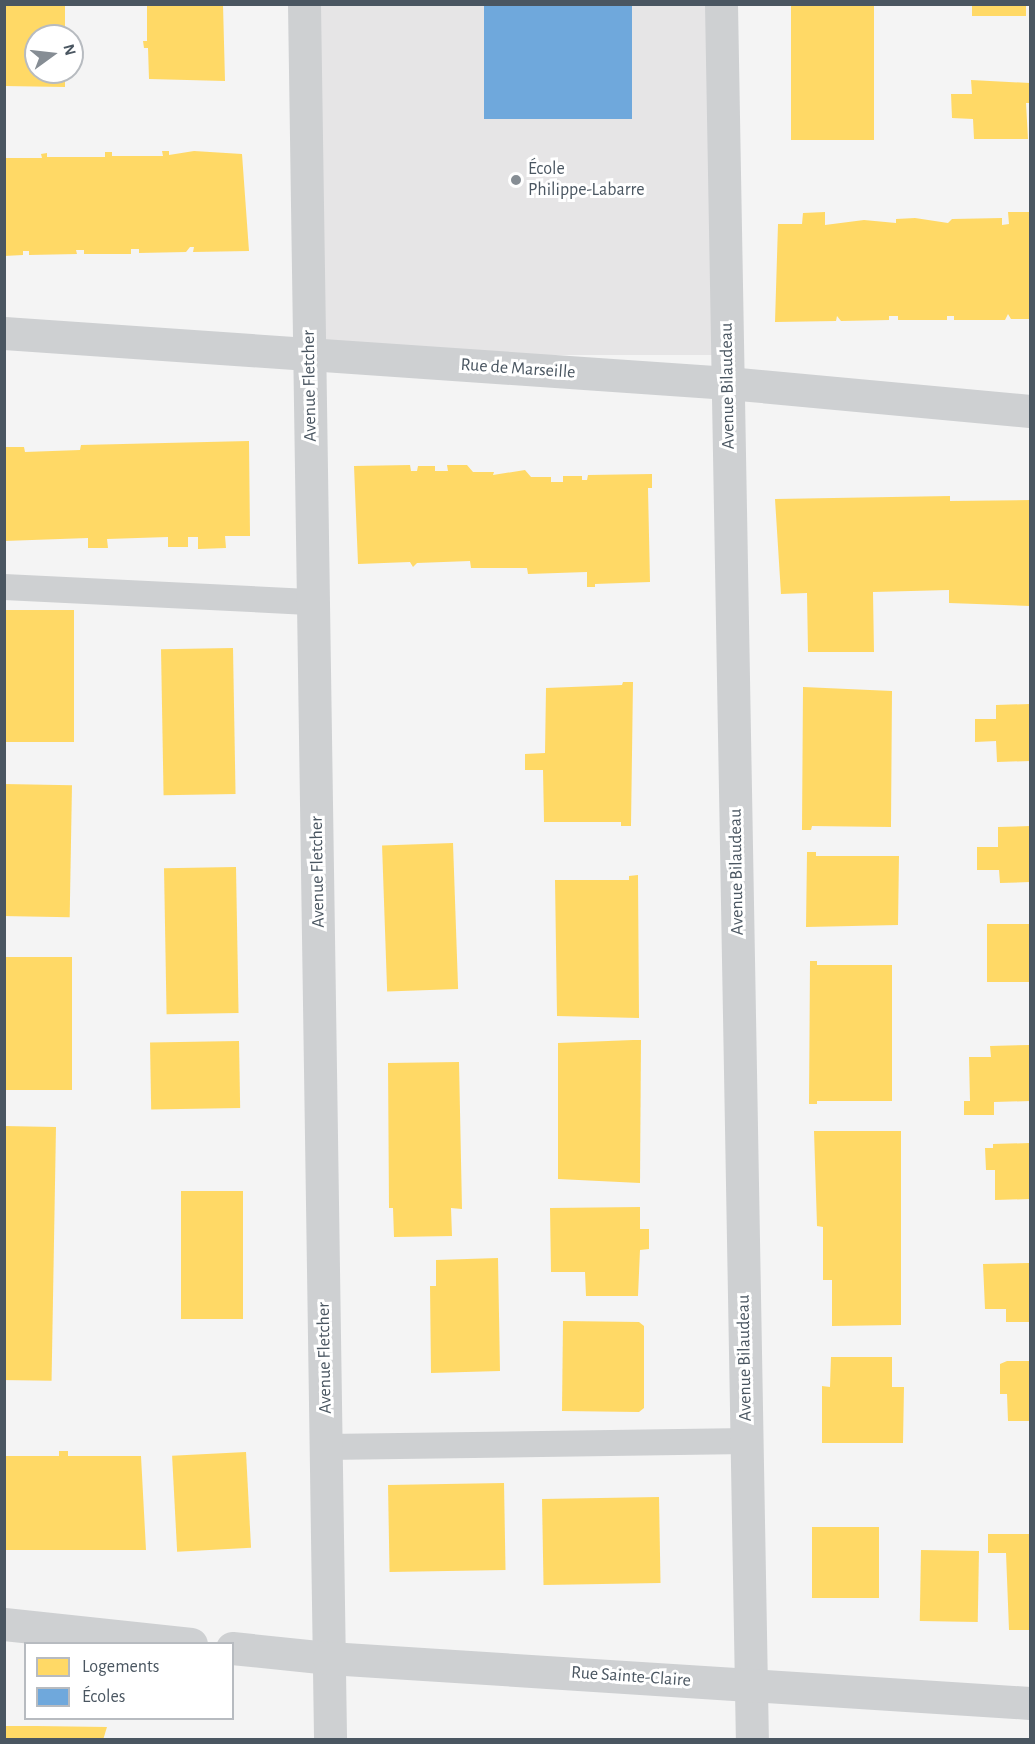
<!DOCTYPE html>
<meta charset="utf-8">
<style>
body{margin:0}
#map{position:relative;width:1035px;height:1744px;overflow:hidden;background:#f4f4f4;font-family:"Alegreya Sans",sans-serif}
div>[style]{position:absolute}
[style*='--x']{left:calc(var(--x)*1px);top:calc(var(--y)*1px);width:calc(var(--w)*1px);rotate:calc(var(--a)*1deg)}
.education>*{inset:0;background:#e6e5e6;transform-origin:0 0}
.homes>*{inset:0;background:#ffd966;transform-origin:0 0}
.schools>*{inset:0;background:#6fa8dc;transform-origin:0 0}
.lane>*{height:26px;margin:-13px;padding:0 13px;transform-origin:13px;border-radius:13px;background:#ced0d2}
.street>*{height:33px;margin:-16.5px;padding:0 16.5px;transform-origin:16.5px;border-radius:16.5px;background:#ced0d2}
.dots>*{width:16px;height:16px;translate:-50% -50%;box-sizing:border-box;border:3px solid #fff;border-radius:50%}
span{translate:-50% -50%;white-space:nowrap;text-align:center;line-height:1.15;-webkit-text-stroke:6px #fff;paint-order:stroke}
.poi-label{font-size:18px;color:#4a5661}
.left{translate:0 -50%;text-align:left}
.street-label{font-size:18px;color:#4a5661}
.frame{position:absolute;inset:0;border:6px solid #4a5661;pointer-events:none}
.legend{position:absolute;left:24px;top:1642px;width:210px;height:78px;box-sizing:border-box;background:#fff;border:2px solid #b7bbc0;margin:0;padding:8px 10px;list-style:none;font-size:18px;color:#4a5661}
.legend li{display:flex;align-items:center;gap:12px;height:30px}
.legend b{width:30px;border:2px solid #b7bbc0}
.north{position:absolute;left:24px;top:24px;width:60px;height:60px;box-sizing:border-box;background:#fff;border:2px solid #b7bbc0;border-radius:50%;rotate:75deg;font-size:16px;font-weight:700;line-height:24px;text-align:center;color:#4a5661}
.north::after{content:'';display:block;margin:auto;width:21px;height:27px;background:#868d94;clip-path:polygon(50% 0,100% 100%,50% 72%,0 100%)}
</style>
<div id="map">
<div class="education">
<div style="left:304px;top:5px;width:418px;height:350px"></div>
</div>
<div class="homes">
<div style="clip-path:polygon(4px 4px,65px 5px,65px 36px,36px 36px,36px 72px,65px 72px,65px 87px,4px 86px)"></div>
<div style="clip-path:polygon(147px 4px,223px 4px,225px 81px,149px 79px,148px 48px,144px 48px,143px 41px,147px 41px)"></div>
<div style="left:791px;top:4px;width:83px;height:136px"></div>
<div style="left:972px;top:4px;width:54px;height:12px"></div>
<div style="clip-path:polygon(971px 80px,1030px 83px,1030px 103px,1026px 103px,1028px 139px,974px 139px,973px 119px,952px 118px,951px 94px,972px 94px)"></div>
<div style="clip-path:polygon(162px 151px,169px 151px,169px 155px,194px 151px,242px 154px,249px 251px,193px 252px,194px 247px,190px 247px,186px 252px,139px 253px,139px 249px,131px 249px,131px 254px,84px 254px,84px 250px,76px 250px,77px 254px,29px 255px,29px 251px,23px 251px,23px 255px,4px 256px,4px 158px,42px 158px,41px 154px,47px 153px,47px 157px,105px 157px,105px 152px,112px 152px,112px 156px,163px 156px)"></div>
<div style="clip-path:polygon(825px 212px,825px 225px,864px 220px,896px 223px,896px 219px,915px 218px,948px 223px,952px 219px,1002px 218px,1002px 225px,1009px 224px,1008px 212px,1030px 212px,1030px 319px,1011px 319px,1008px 314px,1005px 320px,954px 320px,954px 316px,947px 316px,947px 320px,898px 320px,898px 316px,889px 316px,889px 320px,841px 321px,837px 316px,836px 321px,775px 322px,778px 224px,802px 224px,803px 213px)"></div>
<div style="clip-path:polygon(249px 441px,250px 536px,225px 536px,226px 548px,198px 549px,198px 537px,188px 537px,188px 547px,168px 547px,168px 537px,107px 539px,108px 548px,88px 548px,88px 538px,4px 541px,4px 447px,24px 447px,25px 452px,80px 450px,81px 445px)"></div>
<div style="clip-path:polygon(410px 465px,411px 471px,417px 471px,418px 466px,435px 466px,435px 471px,448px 471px,447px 465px,467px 465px,473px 472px,494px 472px,493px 475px,525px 470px,531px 477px,551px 477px,551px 482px,563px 482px,563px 476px,582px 476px,582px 480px,587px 480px,588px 475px,652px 474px,652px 488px,648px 488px,650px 582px,595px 584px,595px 587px,587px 587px,587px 572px,528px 574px,527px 568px,471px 568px,470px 561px,417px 563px,413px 567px,410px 562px,358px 564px,354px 466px)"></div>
<div style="clip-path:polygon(950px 496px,950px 501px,1030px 500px,1030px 606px,949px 603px,949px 590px,873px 592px,874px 652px,808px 652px,807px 593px,781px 594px,775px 499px)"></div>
<div style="left:4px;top:610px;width:70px;height:132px"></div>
<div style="left:233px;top:648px;width:146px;height:72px;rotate:89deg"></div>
<div style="clip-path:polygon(623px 682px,633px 682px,631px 826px,621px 826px,621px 822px,544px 822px,543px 770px,525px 770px,525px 754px,545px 753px,546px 688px,622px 685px)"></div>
<div style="clip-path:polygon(803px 687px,892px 691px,891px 827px,812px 826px,811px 830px,802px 830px)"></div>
<div style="clip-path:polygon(1030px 704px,1030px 761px,997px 762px,996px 741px,975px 742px,975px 719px,996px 719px,996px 705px)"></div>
<div style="left:4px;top:784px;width:68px;height:132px;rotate:1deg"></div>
<div style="clip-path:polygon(1030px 826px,1030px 882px,1000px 883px,999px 870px,977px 870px,977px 847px,998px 847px,998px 827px)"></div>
<div style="left:453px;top:843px;width:146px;height:71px;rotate:88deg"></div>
<div style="clip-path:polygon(807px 852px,816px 852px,816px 856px,899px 856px,898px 925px,806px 927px)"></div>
<div style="left:236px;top:867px;width:146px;height:72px;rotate:89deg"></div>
<div style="clip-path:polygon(638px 875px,639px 1018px,557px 1016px,555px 880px,629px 880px,629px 876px)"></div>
<div style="left:987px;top:924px;width:43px;height:58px"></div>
<div style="left:4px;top:957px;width:68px;height:133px"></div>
<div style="clip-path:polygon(810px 961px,817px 961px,817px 965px,892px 965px,892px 1101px,817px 1101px,817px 1104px,809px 1104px)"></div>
<div style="clip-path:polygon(633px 1040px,641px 1040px,640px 1183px,558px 1179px,558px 1043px)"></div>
<div style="left:239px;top:1041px;width:67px;height:89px;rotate:89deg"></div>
<div style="clip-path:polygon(1030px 1045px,1030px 1101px,994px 1102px,994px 1115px,964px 1115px,964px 1101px,970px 1101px,969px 1057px,991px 1057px,990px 1046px)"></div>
<div style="clip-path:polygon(459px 1062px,462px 1209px,451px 1208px,452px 1236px,394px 1237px,393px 1208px,389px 1208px,388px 1063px)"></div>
<div style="left:4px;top:1126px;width:52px;height:254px;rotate:1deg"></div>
<div style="clip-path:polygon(814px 1131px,901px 1131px,901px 1325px,832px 1326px,832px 1280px,823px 1280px,823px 1227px,817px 1226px)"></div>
<div style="clip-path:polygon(1030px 1143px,1030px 1199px,995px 1200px,995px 1170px,986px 1170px,985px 1148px,993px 1148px,993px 1144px)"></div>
<div style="left:181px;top:1191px;width:62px;height:128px"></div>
<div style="clip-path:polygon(640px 1207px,640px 1229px,649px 1229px,649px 1249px,640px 1250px,638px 1296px,586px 1296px,585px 1272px,551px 1272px,550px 1208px)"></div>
<div style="clip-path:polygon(498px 1258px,500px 1371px,431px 1373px,430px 1286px,436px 1286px,436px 1260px)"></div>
<div style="clip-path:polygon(1030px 1263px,1030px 1322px,1006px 1322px,1006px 1309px,985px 1309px,983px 1264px)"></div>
<div style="clip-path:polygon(563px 1321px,639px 1322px,644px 1326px,644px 1408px,639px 1412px,562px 1411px)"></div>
<div style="clip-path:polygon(831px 1357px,892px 1357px,892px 1387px,904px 1387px,903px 1443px,822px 1443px,822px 1386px,830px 1387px)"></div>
<div style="clip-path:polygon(1007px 1361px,1030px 1361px,1030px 1421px,1008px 1421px,1007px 1394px,1000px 1394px,1000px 1364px)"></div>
<div style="clip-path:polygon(59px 1451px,68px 1451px,68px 1456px,141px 1456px,146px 1550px,4px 1550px,4px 1456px,59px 1456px)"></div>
<div style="left:246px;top:1452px;width:96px;height:74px;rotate:87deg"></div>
<div style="left:504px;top:1483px;width:87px;height:116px;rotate:89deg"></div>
<div style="left:659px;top:1497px;width:86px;height:117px;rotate:89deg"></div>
<div style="left:812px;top:1527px;width:67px;height:71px"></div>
<div style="clip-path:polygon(988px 1534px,1030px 1534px,1030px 1630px,1009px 1630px,1006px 1553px,988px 1553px)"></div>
<div style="left:921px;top:1550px;width:58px;height:71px;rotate:1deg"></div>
<div style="clip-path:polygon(4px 1726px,37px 1726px,107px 1727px,103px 1740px,4px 1740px)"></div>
</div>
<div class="schools">
<div style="left:484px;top:4px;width:148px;height:115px"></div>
</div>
<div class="lane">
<div style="--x:4;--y:587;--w:310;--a:2.8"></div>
<div style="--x:326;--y:1447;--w:421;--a:-0.8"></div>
</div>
<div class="street">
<div style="--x:304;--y:4;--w:1736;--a:89.14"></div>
<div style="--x:721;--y:4;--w:1736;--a:88.98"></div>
<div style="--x:4;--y:333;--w:726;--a:3.95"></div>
<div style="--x:728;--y:383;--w:303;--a:5.3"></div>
<div style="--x:4;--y:1624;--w:188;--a:6.1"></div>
<div style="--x:232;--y:1648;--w:98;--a:5.9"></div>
<div style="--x:329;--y:1658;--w:702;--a:3.67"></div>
</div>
<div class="dots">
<div style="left:516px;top:180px;background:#868d94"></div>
</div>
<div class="poi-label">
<span class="left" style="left:528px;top:180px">École<br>Philippe-Labarre</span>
</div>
<div class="street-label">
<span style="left:518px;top:369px;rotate:4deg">Rue de Marseille</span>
<span style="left:310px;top:386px;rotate:-91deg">Avenue Fletcher</span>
<span style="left:728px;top:386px;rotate:-91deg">Avenue Bilaudeau</span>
<span style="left:318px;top:872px;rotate:-91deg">Avenue Fletcher</span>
<span style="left:737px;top:872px;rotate:-91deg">Avenue Bilaudeau</span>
<span style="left:325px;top:1358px;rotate:-91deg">Avenue Fletcher</span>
<span style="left:745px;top:1358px;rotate:-91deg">Avenue Bilaudeau</span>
<span style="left:631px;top:1677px;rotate:4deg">Rue Sainte-Claire</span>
</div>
<div class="frame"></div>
<ul class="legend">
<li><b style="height:16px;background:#ffd966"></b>Logements</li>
<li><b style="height:16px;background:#6fa8dc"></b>Écoles</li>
</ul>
<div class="north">N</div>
</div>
